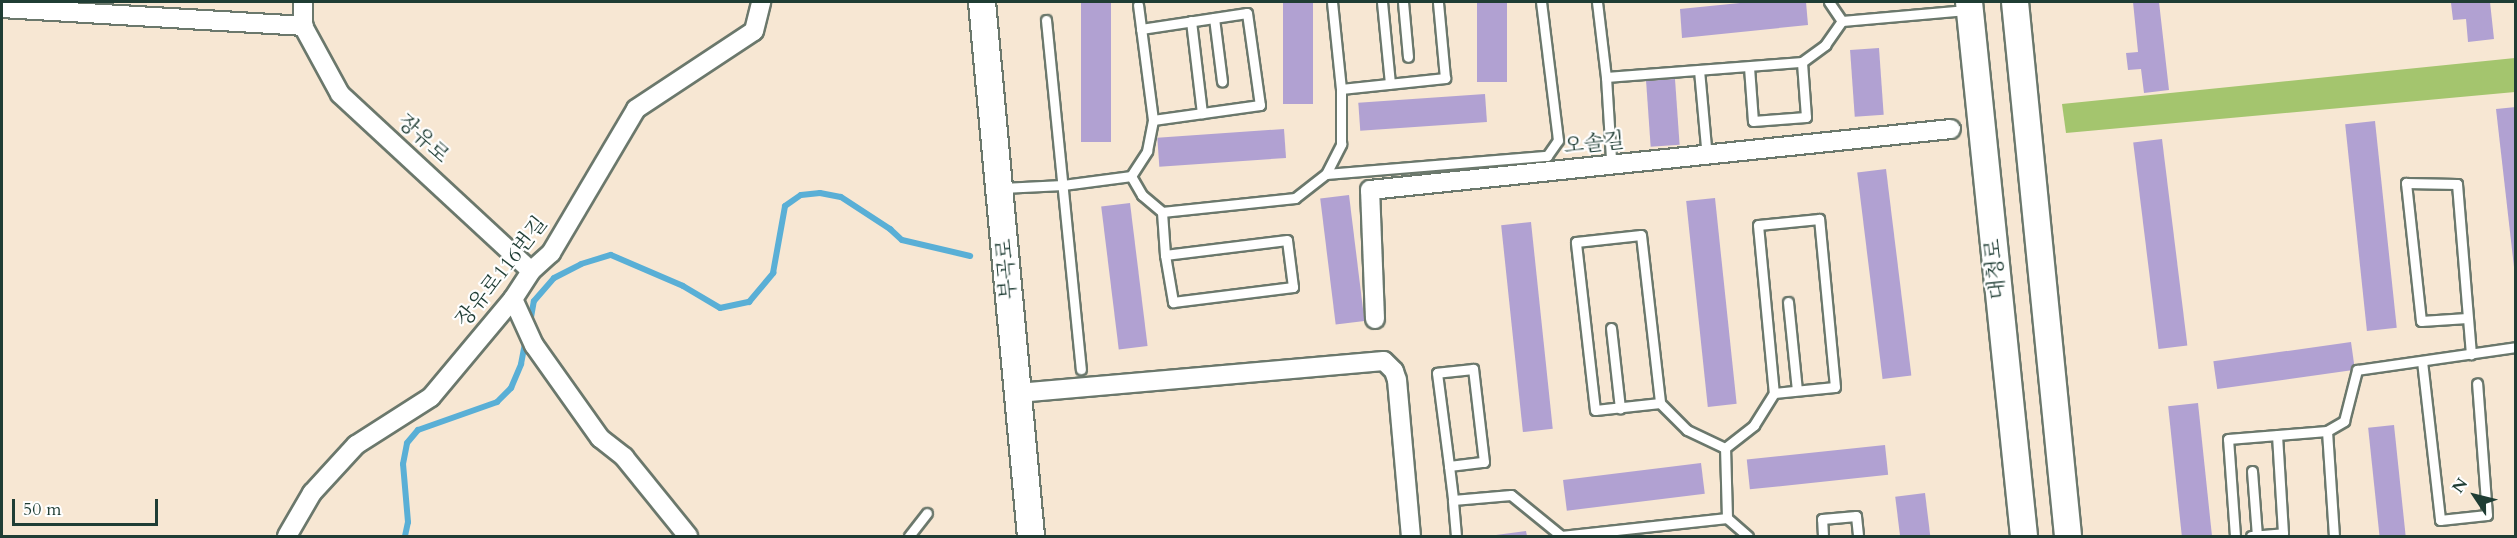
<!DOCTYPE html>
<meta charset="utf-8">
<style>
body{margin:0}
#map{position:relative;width:2517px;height:538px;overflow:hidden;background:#f7e7d3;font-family:Cardo,"Noto Serif KR",serif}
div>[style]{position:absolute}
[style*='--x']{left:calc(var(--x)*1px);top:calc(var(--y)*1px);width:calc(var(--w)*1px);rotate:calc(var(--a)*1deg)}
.green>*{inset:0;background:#a4c56e}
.stream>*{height:6px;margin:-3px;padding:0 3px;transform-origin:3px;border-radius:3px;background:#59afd6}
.building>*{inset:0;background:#b1a1d2;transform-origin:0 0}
.roads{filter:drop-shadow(2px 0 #6b786c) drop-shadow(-2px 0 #6b786c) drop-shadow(0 2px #6b786c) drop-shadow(0 -2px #6b786c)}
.lane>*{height:9px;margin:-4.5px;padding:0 4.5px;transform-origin:4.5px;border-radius:4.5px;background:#fff}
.street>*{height:18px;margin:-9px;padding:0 9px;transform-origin:9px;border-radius:9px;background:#fff}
.secondary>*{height:26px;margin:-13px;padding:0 13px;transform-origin:13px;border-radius:13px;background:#fff}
span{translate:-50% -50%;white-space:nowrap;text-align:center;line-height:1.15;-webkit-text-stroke:4.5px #fff;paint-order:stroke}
.street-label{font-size:21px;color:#1f3d34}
.frame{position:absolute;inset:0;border:3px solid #1f3d34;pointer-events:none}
.north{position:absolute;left:2445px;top:466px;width:60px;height:60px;-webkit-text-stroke:4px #fff;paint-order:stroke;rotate:305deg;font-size:16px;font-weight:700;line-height:24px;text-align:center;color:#1f3d34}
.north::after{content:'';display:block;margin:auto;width:21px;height:27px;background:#1f3d34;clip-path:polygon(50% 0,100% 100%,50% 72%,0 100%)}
.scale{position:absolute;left:12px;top:499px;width:146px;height:27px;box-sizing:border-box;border:3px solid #1f3d34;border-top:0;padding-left:8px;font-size:18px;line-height:21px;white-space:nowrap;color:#1f3d34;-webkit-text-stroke:4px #fff;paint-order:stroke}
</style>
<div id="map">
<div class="green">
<div style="clip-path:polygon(2515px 58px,2515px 92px,2066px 133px,2062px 104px)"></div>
</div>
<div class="stream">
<div style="--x:530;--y:323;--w:22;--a:-80"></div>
<div style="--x:534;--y:301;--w:30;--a:-49"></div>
<div style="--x:554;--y:278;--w:30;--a:-27"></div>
<div style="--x:581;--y:264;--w:31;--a:-17"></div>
<div style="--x:611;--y:255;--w:78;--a:23.3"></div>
<div style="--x:683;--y:286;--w:43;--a:30.7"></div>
<div style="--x:720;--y:308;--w:30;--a:-12"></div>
<div style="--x:749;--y:302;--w:38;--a:-50"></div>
<div style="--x:773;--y:273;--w:68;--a:-79.8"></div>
<div style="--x:785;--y:206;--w:19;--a:-35"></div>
<div style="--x:801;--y:195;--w:19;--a:-6"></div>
<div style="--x:820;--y:193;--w:21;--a:11"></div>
<div style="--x:841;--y:197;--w:59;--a:33.1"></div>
<div style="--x:890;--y:229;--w:16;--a:43"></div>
<div style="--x:902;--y:240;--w:70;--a:13.2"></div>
<div style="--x:405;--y:536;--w:14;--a:-78"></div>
<div style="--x:408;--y:522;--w:58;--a:-94.9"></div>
<div style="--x:403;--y:464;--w:21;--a:-79"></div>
<div style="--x:407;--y:443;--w:17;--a:-50"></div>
<div style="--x:418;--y:430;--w:84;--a:-19.5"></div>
<div style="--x:497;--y:402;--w:20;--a:-45"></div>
<div style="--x:511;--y:388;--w:26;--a:-67"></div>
<div style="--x:521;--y:364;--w:25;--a:-79"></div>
</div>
<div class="building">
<div style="left:1081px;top:2px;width:30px;height:140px"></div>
<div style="left:1283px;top:2px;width:30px;height:102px"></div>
<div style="left:1477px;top:2px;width:30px;height:80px"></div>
<div style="clip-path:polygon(1750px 2px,1806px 2px,1808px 25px,1682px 38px,1680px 9px)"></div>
<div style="clip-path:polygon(2133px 2px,2159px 2px,2169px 90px,2144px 93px,2141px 69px,2128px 70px,2126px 53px,2138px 52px)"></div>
<div style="clip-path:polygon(2463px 2px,2490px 2px,2494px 39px,2468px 42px,2466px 19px,2453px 20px,2451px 3px)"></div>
<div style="left:1879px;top:48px;width:67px;height:29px;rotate:86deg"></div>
<div style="left:1675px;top:79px;width:66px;height:29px;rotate:86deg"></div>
<div style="left:1485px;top:94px;width:28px;height:127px;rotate:86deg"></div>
<div style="clip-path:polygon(2516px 107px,2516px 267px,2514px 267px,2496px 109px)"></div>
<div style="left:2375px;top:121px;width:208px;height:30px;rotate:84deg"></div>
<div style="left:1284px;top:129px;width:29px;height:127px;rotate:86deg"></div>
<div style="left:2162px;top:139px;width:208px;height:29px;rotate:83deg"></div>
<div style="left:1886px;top:169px;width:208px;height:29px;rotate:83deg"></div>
<div style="left:1349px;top:195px;width:127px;height:29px;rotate:83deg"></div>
<div style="left:1715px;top:198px;width:207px;height:29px;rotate:84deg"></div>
<div style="left:1130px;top:203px;width:144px;height:29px;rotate:83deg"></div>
<div style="left:1531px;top:222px;width:208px;height:30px;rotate:84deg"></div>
<div style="left:2351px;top:342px;width:28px;height:139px;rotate:82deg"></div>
<div style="left:2198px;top:403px;width:134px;height:30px;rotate:84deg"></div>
<div style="left:2394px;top:425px;width:112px;height:26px;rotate:84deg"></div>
<div style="left:1885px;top:445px;width:30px;height:139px;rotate:84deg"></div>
<div style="left:1701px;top:463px;width:31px;height:139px;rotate:83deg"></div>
<div style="left:1925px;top:493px;width:43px;height:30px;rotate:83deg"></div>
<div style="clip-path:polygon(1526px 531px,1527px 536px,1496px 536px,1496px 535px)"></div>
</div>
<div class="roads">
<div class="lane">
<div style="--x:1382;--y:2;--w:82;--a:84.4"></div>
<div style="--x:1403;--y:2;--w:55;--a:84.8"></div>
<div style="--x:1597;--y:2;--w:76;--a:83.2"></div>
<div style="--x:1606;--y:77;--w:197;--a:-4.4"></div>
<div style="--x:1802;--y:62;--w:29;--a:-36"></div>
<div style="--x:1825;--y:45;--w:29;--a:-55"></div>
<div style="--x:1829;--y:2;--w:23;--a:56"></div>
<div style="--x:1842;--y:21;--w:125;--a:-5"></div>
<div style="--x:1214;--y:18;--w:64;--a:82.8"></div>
<div style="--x:1046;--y:20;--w:351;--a:84.3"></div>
<div style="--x:1191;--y:21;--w:93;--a:83.2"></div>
<div style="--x:1141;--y:29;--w:107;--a:-8.6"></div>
<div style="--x:1247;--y:13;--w:93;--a:82"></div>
<div style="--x:1260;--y:105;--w:108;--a:172"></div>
<div style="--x:1749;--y:67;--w:54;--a:85.8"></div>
<div style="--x:1753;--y:121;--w:53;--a:-4.3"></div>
<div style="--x:1806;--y:117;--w:55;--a:-94.2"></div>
<div style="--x:1699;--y:70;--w:77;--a:84.8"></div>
<div style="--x:1606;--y:77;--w:81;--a:86.5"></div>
<div style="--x:1341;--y:89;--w:105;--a:-6"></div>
<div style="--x:1445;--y:78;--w:76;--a:-95.3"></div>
<div style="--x:1326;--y:174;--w:34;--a:-63"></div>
<div style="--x:1341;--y:144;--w:55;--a:-90"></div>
<div style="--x:1341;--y:89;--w:87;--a:-95.9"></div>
<div style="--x:1131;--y:176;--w:30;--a:-57"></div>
<div style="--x:1147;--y:151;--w:32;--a:-79"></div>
<div style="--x:1153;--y:120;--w:116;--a:-97.4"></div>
<div style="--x:1002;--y:188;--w:61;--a:-2.8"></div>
<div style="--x:1063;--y:185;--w:69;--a:-7.5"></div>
<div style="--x:1131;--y:176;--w:22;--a:60"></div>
<div style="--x:1142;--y:195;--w:26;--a:40"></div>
<div style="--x:1162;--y:212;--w:134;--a:-6"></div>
<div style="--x:1295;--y:198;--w:39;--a:-38"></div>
<div style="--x:1326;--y:174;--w:222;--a:-4.7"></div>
<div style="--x:1547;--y:156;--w:19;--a:-55"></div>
<div style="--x:1558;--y:140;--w:139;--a:-97"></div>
<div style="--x:1162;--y:212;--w:43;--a:86"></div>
<div style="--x:1165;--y:255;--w:48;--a:80.3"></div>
<div style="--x:1173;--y:302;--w:121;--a:-7.1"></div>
<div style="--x:1293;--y:287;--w:47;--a:-97.3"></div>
<div style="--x:1287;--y:240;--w:123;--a:173"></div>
<div style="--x:1788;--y:302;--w:88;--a:84.2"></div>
<div style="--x:2467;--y:318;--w:46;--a:176.3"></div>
<div style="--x:2421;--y:321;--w:139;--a:-96.2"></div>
<div style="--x:2406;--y:183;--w:51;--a:1.1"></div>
<div style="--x:2457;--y:184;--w:171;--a:85.3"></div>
<div style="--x:1611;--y:328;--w:81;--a:83.6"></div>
<div style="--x:2422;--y:361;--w:160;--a:83.5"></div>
<div style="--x:2440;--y:520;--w:47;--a:-6.1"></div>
<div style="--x:2487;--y:515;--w:132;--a:-94.3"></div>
<div style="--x:1660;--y:403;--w:65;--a:173.9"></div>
<div style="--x:1595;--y:410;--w:169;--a:-96.5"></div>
<div style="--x:1576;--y:242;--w:65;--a:-6.1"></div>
<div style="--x:1641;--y:235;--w:169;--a:83.5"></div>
<div style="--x:1660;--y:403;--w:38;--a:45"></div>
<div style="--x:1687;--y:430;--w:42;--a:25.3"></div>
<div style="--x:2327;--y:431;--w:105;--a:86.2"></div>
<div style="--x:1449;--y:466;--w:35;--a:-7"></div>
<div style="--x:1484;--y:462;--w:94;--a:-96.7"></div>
<div style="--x:1473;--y:369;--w:36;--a:174"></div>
<div style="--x:1437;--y:373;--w:94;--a:82.6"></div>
<div style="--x:1449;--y:466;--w:34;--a:83"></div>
<div style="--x:2252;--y:471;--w:65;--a:85.6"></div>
<div style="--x:1727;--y:518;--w:70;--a:-91.6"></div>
<div style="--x:1725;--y:448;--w:37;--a:-38"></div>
<div style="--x:1754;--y:425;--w:38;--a:-58"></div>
<div style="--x:1774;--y:393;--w:61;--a:-5.6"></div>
<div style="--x:1835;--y:387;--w:169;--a:-95.4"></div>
<div style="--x:1819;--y:219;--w:61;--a:174.4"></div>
<div style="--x:1758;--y:225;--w:169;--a:84.6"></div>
<div style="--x:909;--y:536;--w:29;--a:-52"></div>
<div style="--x:1456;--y:536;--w:36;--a:-95"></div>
<div style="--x:1453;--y:500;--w:58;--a:-4.9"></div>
<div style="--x:1511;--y:495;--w:63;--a:39.2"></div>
<div style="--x:1561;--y:536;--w:167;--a:-6.2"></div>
<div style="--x:1727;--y:518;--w:28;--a:41"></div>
<div style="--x:1823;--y:536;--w:17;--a:-93"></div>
<div style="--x:1822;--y:519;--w:34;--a:-5"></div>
<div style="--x:1856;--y:516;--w:20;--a:84"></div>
<div style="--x:2235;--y:536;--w:97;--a:-94.1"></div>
<div style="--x:2228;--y:439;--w:99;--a:-4.6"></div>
<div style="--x:2327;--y:431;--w:20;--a:-30"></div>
<div style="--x:2344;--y:421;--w:53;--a:-75.7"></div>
<div style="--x:2357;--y:370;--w:161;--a:-8.2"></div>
<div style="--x:2251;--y:536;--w:32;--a:-5"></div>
<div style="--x:2283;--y:533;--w:98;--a:-93.5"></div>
</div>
<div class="street">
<div style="--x:303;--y:2;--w:24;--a:90"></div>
<div style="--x:303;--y:26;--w:77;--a:61.4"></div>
<div style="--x:340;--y:94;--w:260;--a:42.8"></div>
<div style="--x:2;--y:8;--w:302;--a:3.4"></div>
<div style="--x:513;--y:299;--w:51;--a:65.5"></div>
<div style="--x:534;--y:345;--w:114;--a:54.6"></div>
<div style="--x:600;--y:438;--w:31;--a:38"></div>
<div style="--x:624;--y:457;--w:102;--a:51"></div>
<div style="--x:1375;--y:319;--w:129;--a:-92.2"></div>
<div style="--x:1370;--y:190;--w:584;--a:-5.99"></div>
<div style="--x:1018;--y:393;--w:367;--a:-5"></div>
<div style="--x:1384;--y:361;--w:14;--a:45"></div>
<div style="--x:1394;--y:371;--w:9;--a:72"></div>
<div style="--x:1397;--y:380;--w:157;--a:84.9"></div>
<div style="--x:287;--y:536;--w:50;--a:-59.8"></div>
<div style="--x:312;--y:493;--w:65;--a:-47.5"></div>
<div style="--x:356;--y:445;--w:89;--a:-32.6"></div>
<div style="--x:431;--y:397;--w:128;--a:-50.1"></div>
<div style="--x:513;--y:299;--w:33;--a:-57"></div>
<div style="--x:531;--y:271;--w:27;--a:-42"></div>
<div style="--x:551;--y:253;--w:167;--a:-59.4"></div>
<div style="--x:636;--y:109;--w:141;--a:-33.5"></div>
<div style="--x:754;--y:31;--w:30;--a:-76"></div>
</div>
<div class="secondary">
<div style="--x:982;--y:2;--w:536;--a:84.76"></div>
<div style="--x:1969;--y:2;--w:537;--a:84.12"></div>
<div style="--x:2015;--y:2;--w:537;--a:84.33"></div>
</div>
</div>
<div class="street-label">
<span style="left:423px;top:139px;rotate:42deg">장유로</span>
<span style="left:1594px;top:144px;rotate:-6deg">오솔길</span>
<span style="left:1007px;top:269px;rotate:-95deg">부곡로</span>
<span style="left:1996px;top:269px;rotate:-96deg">대청로</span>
<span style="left:502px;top:272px;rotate:-52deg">장유로116번길</span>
</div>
<div class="frame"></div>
<div class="north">N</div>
<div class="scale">50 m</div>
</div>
